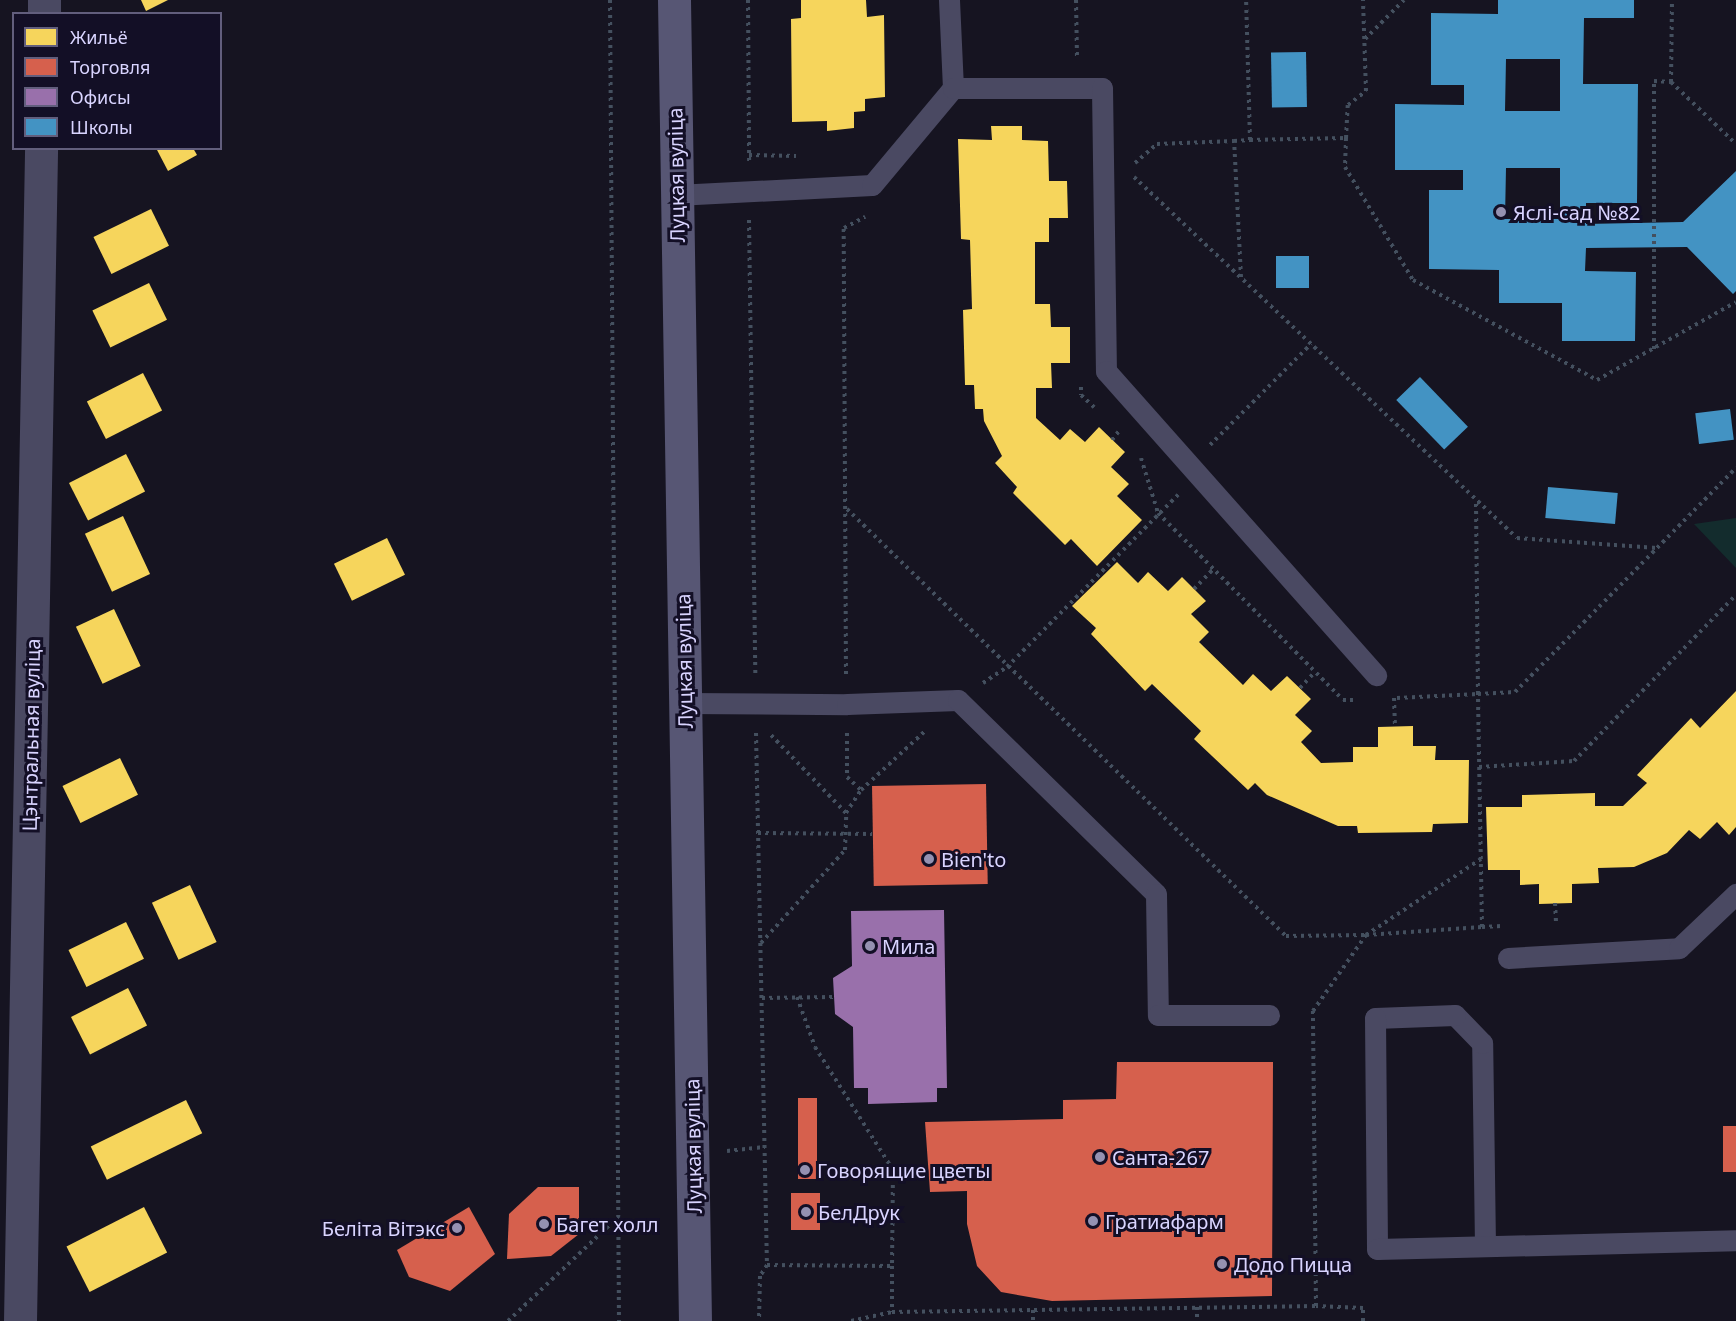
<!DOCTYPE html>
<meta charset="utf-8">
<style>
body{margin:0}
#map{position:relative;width:1736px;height:1321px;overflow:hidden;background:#161421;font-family:"Noto Sans",sans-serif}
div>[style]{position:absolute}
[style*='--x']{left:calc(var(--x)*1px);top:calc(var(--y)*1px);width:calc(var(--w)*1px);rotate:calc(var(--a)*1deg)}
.green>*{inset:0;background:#132c2d}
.homes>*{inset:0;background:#f6d55c;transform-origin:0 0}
.shops>*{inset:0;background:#d6604d;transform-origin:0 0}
.offices>*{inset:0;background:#9970ab}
.schools>*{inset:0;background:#4393c3;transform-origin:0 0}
.path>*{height:4px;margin-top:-2px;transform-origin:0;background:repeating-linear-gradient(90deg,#44505f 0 3px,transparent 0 7.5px)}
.lane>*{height:21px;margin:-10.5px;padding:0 10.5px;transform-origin:10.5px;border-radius:10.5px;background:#4a4962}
.street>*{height:33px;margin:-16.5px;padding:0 16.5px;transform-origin:16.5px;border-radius:16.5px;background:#4a4962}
.secondary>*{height:33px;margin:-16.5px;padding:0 16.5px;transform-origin:16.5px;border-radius:16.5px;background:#575674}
.dots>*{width:16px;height:16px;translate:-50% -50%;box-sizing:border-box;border:3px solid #130f26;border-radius:50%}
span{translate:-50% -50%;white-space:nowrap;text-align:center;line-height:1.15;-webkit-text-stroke:6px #130f26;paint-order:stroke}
.street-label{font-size:20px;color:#d9d4ff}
.poi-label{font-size:20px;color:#d9d4ff}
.left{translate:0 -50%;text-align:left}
.right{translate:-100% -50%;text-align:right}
.legend{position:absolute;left:12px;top:12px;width:210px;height:138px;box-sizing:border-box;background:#130f26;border:2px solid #625e7d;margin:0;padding:8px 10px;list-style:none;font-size:18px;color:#d9d4ff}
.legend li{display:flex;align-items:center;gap:12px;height:30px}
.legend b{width:30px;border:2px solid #625e7d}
</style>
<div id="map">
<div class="green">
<div style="clip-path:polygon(1736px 518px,1736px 568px,1694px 524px)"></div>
</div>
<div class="homes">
<div style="clip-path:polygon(141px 0,168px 0,146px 11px)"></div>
<div style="clip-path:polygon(801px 0,866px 0,867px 17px,884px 15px,885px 97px,865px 99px,865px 111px,854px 112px,854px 128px,827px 131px,827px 121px,792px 122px,791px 19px,801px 18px)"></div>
<div style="clip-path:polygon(991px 126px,1022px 126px,1022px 140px,1048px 141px,1049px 181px,1067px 181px,1068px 218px,1049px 218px,1049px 242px,1035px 242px,1035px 304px,1050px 304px,1051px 327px,1070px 327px,1070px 363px,1051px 363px,1052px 388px,1036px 388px,1036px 418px,1060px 440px,1070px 429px,1085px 442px,1099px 427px,1125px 452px,1111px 467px,1129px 484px,1117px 496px,1142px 520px,1097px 566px,1071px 539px,1065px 545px,1013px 493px,1017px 487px,995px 463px,1002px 456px,984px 421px,983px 409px,975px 409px,974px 385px,965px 385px,963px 310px,972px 309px,970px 240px,961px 239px,958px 139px,992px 140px)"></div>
<div style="clip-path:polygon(156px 148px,193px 148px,197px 155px,168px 171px)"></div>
<div style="left:151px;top:209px;width:41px;height:64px;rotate:64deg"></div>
<div style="left:149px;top:283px;width:41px;height:63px;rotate:64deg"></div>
<div style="left:143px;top:373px;width:42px;height:63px;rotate:63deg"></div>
<div style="left:126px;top:454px;width:42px;height:64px;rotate:63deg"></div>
<div style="left:123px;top:516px;width:64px;height:42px;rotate:65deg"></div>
<div style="left:387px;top:538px;width:41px;height:59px;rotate:64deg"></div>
<div style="clip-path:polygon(1117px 562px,1138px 583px,1148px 572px,1168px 591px,1182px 577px,1206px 601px,1191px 614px,1209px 632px,1199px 642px,1243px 685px,1253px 674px,1271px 691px,1287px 676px,1311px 699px,1295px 715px,1312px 731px,1301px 742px,1321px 763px,1353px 762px,1353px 747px,1378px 747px,1378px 727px,1413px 726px,1413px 746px,1436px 746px,1435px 760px,1469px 760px,1468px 823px,1433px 824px,1432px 832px,1358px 833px,1357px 826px,1338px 826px,1267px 795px,1255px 783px,1248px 790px,1194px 739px,1201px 731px,1152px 684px,1145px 691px,1091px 634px,1096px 628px,1072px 606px)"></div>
<div style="left:114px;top:609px;width:63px;height:42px;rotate:65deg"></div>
<div style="clip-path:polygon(1736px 691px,1736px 827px,1729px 835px,1717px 822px,1700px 839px,1689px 830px,1667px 853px,1634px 867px,1598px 868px,1599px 883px,1572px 884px,1572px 903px,1539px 904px,1539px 884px,1520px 885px,1520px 870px,1488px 870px,1486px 807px,1522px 807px,1522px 795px,1595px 793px,1595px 806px,1623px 806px,1647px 783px,1637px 775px,1691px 718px,1700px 728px)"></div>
<div style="left:120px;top:758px;width:41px;height:64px;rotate:64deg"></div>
<div style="left:190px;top:885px;width:63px;height:42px;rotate:65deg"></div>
<div style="left:126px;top:922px;width:41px;height:64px;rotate:64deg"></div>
<div style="left:128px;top:988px;width:42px;height:64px;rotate:63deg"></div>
<div style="left:186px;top:1100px;width:37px;height:106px;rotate:64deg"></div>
<div style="left:144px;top:1207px;width:51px;height:87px;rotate:63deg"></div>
</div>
<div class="shops">
<div style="left:986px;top:784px;width:100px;height:114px;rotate:89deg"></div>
<div style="clip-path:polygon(1117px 1062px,1273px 1062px,1272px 1296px,1052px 1301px,1001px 1292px,977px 1266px,967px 1224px,967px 1191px,930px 1192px,925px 1122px,1063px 1119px,1063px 1100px,1116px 1099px)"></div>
<div style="left:798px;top:1098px;width:19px;height:81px"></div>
<div style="left:1723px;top:1126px;width:13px;height:46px"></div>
<div style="clip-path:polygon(538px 1187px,579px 1187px,579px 1234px,551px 1256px,507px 1259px,509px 1214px)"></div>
<div style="left:791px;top:1193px;width:29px;height:37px"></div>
<div style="clip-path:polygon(469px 1207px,495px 1254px,450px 1291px,409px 1277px,397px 1250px)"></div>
</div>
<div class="offices">
<div style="clip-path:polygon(944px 910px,947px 1088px,937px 1088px,937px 1102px,868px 1104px,868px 1088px,854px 1088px,853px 1027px,835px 1014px,833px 978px,852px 966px,851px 911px)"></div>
</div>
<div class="schools">
<div style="clip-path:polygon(evenodd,1498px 0,1634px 0,1634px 18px,1584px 18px,1583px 84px,1638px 84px,1637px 203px,1586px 203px,1586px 224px,1683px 222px,1736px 171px,1736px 291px,1733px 294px,1687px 247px,1586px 248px,1585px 271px,1636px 272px,1635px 341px,1562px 341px,1562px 303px,1499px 303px,1499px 270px,1429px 269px,1429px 190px,1463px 190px,1463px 170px,1395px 170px,1395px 104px,1464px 105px,1464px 85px,1431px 85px,1431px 13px,1498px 14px,1498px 0,1506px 59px,1560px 59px,1560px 111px,1505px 111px,1506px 59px,1498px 0,1506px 168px,1560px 168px,1560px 219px,1505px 219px,1506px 168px)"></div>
<div style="left:1306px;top:52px;width:55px;height:35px;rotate:89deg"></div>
<div style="left:1309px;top:256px;width:32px;height:33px;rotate:90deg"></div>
<div style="left:1420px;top:377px;width:69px;height:33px;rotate:46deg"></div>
<div style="left:1730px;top:409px;width:31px;height:35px;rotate:83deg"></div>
<div style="left:1548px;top:487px;width:70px;height:31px;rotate:5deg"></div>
</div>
<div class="path">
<div style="--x:610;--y:0;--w:1321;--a:89.61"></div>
<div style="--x:748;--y:0;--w:161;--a:89.6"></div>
<div style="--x:1076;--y:0;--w:59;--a:89"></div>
<div style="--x:1365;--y:39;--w:55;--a:-45"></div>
<div style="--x:1671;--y:82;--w:82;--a:-89.3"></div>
<div style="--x:1346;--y:138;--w:29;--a:92"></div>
<div style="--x:1345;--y:167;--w:132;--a:59"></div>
<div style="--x:1413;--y:280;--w:209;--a:28.5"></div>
<div style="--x:1597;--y:380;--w:159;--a:-29.3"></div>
<div style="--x:1250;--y:140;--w:96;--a:-1.2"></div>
<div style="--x:1346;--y:138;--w:33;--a:-87"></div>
<div style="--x:1348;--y:105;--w:23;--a:-38"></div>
<div style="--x:1366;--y:91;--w:91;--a:-91.9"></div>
<div style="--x:749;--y:155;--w:47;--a:1.2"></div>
<div style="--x:1135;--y:163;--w:29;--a:-41"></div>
<div style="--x:1157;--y:144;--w:77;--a:-2.2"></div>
<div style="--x:1134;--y:177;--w:526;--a:43.31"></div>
<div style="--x:1517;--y:538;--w:140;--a:4.1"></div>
<div style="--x:749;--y:220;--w:454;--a:89.2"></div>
<div style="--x:1241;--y:277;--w:136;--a:-92.9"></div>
<div style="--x:1234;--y:141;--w:16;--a:-4"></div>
<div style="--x:1250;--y:140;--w:140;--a:-91.6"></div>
<div style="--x:1654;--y:349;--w:268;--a:-90"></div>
<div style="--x:1654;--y:81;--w:17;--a:3"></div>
<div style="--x:1671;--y:82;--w:90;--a:43.6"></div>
<div style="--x:1081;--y:387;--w:8;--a:90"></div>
<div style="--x:1081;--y:395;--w:18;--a:43"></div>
<div style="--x:1112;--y:440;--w:11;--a:-52"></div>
<div style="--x:1210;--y:445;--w:143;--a:-45"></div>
<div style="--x:1141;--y:458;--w:58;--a:72.8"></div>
<div style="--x:1158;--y:513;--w:263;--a:45.3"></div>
<div style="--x:1343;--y:700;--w:14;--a:0"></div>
<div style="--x:847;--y:509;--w:612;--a:44.21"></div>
<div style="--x:1286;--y:936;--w:80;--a:-0.7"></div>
<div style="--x:1366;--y:935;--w:138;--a:-33.5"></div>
<div style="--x:1194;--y:589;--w:28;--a:-46"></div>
<div style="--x:846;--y:674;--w:446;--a:-90.3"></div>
<div style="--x:844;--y:228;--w:24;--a:-28"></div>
<div style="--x:983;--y:683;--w:29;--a:-34"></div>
<div style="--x:1007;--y:667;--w:243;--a:-45.2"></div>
<div style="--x:1300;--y:688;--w:22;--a:-47"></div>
<div style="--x:1394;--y:698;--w:29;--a:88"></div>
<div style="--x:1397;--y:698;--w:81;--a:-2.8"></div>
<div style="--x:1478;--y:694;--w:194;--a:-90.6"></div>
<div style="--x:756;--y:733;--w:532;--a:88.82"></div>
<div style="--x:767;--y:1265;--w:13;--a:122"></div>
<div style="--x:760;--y:1276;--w:45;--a:91.3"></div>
<div style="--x:847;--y:733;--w:44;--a:90"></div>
<div style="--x:847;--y:777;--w:19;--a:43"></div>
<div style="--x:1479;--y:767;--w:95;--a:-3.6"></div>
<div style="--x:1574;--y:761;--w:232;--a:-45.7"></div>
<div style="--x:846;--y:813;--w:27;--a:-57"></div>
<div style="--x:861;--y:790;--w:86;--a:-42.6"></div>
<div style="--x:758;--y:833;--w:114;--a:0.5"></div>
<div style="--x:1555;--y:903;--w:20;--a:87"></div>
<div style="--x:1482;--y:927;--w:20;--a:-3"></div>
<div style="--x:761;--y:943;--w:125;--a:-47.9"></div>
<div style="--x:845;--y:850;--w:37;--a:-88"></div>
<div style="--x:846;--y:813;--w:108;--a:-133.9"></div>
<div style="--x:797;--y:997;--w:53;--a:70.2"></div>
<div style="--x:815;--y:1047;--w:146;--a:57.6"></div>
<div style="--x:893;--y:1170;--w:96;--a:90.6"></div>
<div style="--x:762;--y:998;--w:71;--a:-0.8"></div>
<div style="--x:727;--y:1151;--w:38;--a:-6"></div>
<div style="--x:767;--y:1265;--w:125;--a:0.5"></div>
<div style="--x:892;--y:1266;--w:46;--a:90"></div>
<div style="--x:892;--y:1312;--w:424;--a:-0.8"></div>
<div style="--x:1197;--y:1307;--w:14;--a:90"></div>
<div style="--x:1033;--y:1310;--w:11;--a:90"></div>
<div style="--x:508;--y:1321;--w:151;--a:-43.4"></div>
<div style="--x:851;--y:1321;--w:42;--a:-12.4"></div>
<div style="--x:1363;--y:1321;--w:13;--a:-90"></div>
<div style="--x:1363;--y:1308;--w:47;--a:-177.6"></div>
<div style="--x:1316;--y:1306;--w:295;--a:-90.6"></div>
<div style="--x:1313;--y:1011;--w:93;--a:-55.1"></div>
<div style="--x:1366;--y:935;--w:116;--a:-3.9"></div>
<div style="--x:1482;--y:927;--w:233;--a:-91"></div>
<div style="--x:1478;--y:694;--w:37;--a:-3"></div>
<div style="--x:1515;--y:692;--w:315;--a:-45.4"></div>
</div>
<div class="lane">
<div style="--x:949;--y:0;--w:88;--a:87.4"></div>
<div style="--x:676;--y:195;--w:196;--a:-2.9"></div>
<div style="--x:872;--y:185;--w:126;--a:-50.1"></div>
<div style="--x:953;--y:88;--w:149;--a:0"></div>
<div style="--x:1102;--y:88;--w:283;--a:89.2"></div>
<div style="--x:1106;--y:371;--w:407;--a:48.4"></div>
<div style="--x:685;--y:703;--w:162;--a:0.4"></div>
<div style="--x:847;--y:704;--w:111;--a:-2.1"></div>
<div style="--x:958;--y:700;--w:277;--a:44.4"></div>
<div style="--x:1156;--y:894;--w:121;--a:89.1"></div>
<div style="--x:1158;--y:1015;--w:111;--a:0"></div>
<div style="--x:1508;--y:958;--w:171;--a:-3.3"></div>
<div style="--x:1679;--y:948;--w:79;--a:-43.5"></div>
<div style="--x:1485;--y:1246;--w:203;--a:-90.8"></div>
<div style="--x:1482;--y:1043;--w:39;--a:-134"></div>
<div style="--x:1455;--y:1015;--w:80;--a:177.9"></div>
<div style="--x:1375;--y:1018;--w:231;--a:89.5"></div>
<div style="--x:1377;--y:1249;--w:359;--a:-1.4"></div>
</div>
<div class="street">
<div style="--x:44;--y:14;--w:14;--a:-90"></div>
<div style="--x:20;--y:1321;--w:1173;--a:-88.97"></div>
</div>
<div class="secondary">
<div style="--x:674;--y:0;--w:1321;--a:89.09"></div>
</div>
<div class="dots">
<div style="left:1501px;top:212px;background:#9591b1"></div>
<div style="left:929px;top:859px;background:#9591b1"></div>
<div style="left:870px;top:946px;background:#9591b1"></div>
<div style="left:1100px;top:1157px;background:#9591b1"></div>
<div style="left:805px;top:1170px;background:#9591b1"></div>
<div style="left:806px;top:1212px;background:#9591b1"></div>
<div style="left:1093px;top:1221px;background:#9591b1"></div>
<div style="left:544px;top:1224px;background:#9591b1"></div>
<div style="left:457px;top:1228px;background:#9591b1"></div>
<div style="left:1222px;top:1264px;background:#9591b1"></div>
</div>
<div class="street-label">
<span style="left:676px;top:175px;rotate:-91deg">Луцкая вуліца</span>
<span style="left:684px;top:661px;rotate:-91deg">Луцкая вуліца</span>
<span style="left:31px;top:735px;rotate:-89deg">Цэнтральная вуліца</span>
<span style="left:693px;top:1146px;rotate:-91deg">Луцкая вуліца</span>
</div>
<div class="poi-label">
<span class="left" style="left:1513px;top:212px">Яслі-сад №82</span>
<span class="left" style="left:941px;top:859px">Bien'to</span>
<span class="left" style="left:882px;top:946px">Мила</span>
<span class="left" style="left:1112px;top:1157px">Санта-267</span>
<span class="left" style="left:817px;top:1170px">Говорящие цветы</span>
<span class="left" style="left:818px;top:1212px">БелДрук</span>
<span class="left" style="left:1105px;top:1221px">Гратиафарм</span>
<span class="left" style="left:556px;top:1224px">Багет холл</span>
<span class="right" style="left:445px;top:1228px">Беліта Вітэкс</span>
<span class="left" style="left:1234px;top:1264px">Додо Пицца</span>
</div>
<ul class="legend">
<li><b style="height:16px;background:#f6d55c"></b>Жильё</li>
<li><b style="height:16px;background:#d6604d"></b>Торговля</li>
<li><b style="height:16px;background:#9970ab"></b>Офисы</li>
<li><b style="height:16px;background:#4393c3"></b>Школы</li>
</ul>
</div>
